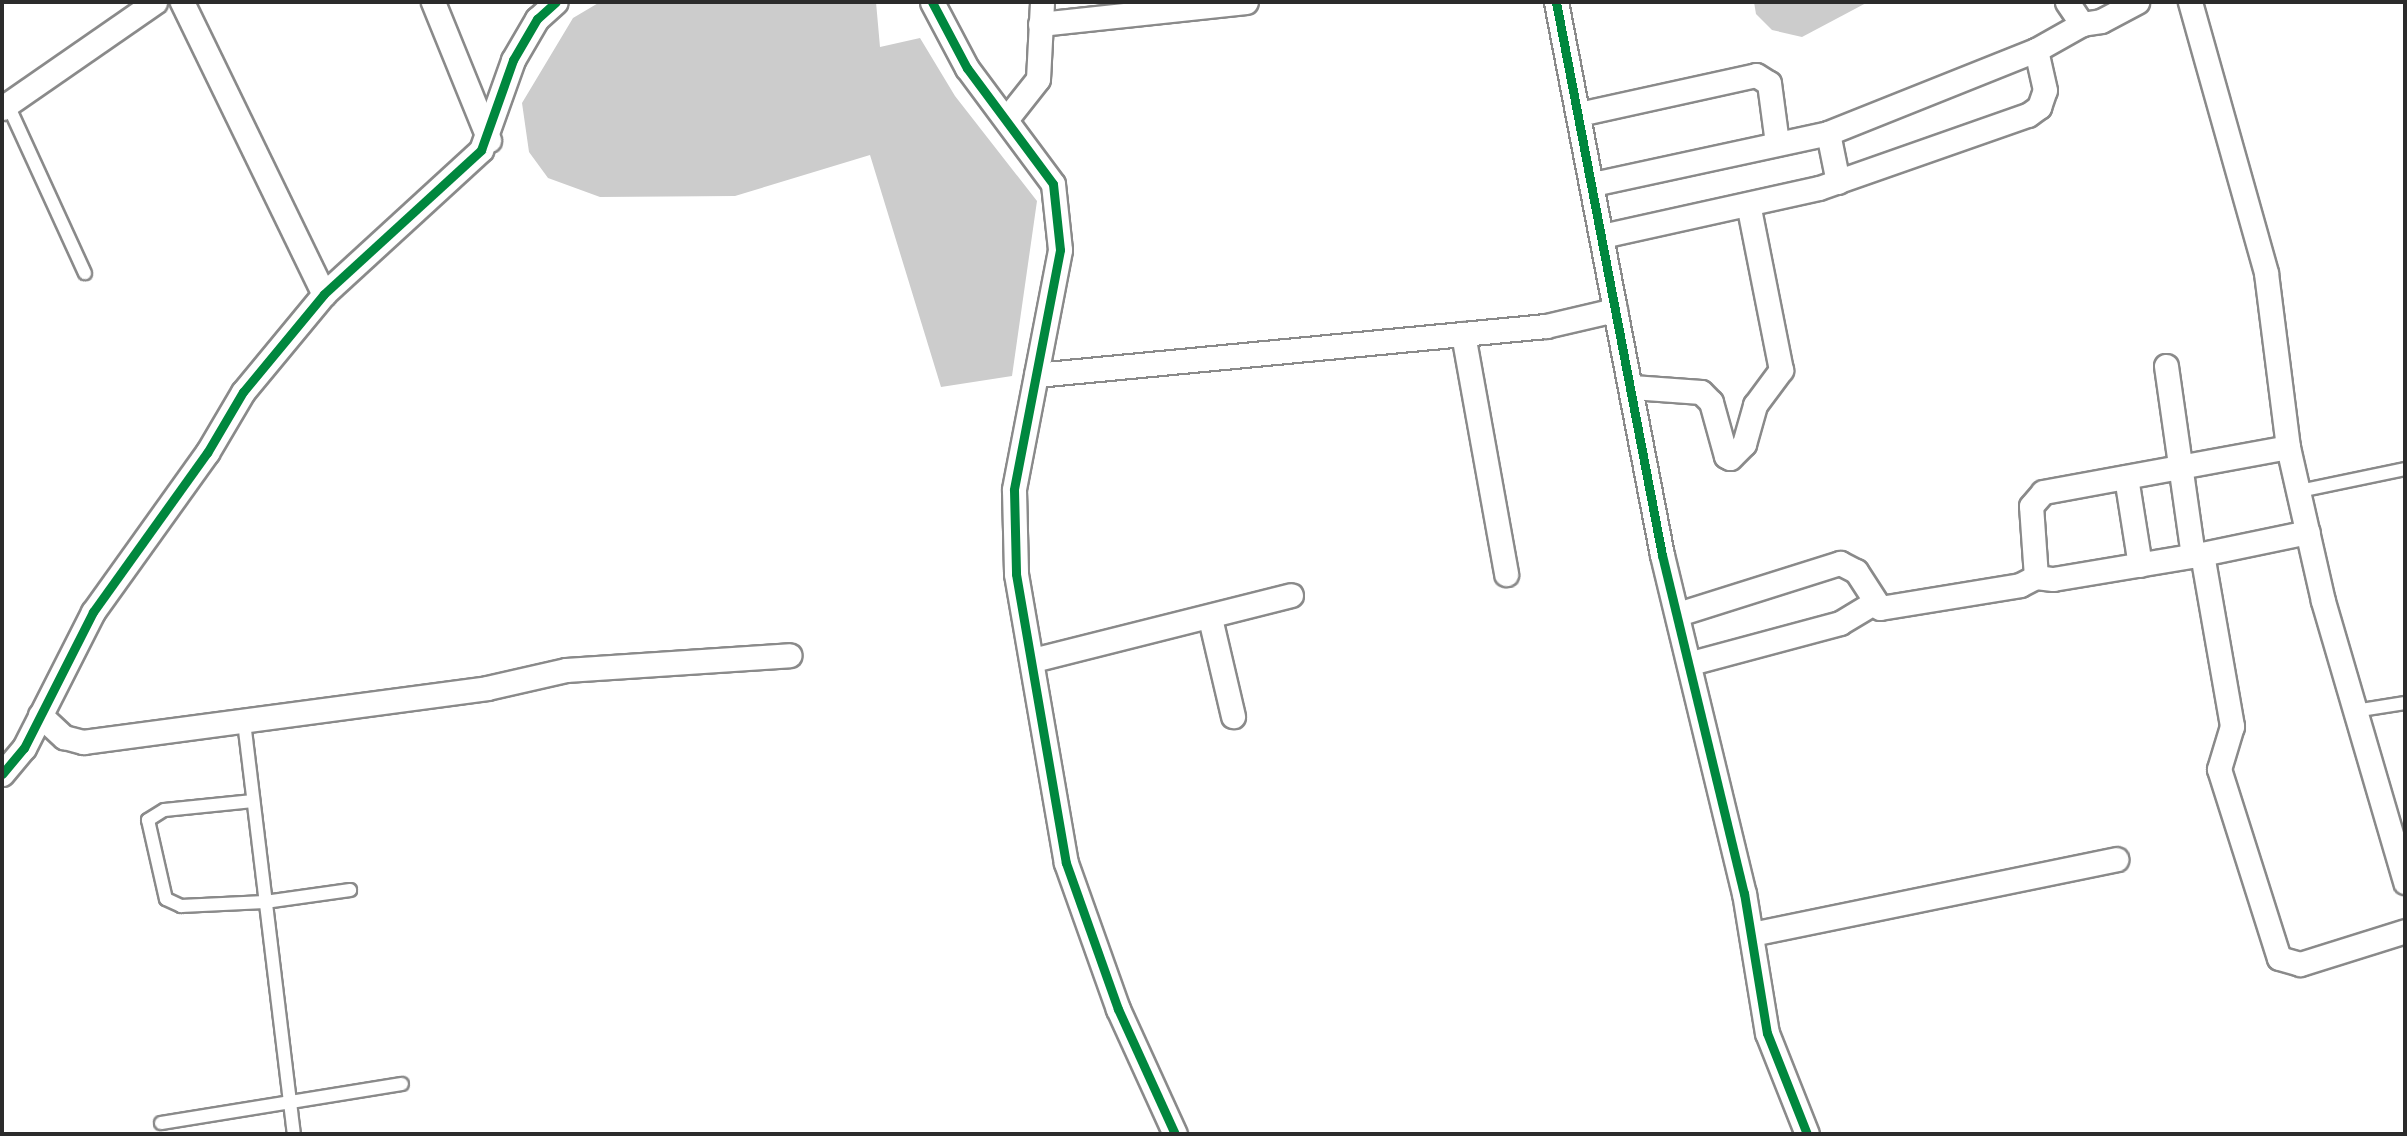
<!DOCTYPE html>
<style>
body{margin:0}
#map{position:relative;width:2407px;height:1136px;overflow:hidden;background:#fff;font-family:Pangolin,sans-serif}
div>[style]{position:absolute}
[style*='--x']{left:calc(var(--x)*1px);top:calc(var(--y)*1px);width:calc(var(--w)*1px);rotate:calc(var(--a)*1deg)}
.water>*{inset:0;background:#ccc}
.roads{filter:drop-shadow(2px 0 #8a8a8a) drop-shadow(-2px 0 #8a8a8a) drop-shadow(0 2px #8a8a8a) drop-shadow(0 -2px #8a8a8a)}
.service>*{height:12px;margin:-6px;padding:0 6px;transform-origin:6px;border-radius:6px;background:#fff}
.minor>*{height:23px;margin:-11.5px;padding:0 11.5px;transform-origin:11.5px;border-radius:11.5px;background:#fff}
.cycleway>*{height:9px;margin:-4.5px;padding:0 4.5px;transform-origin:4.5px;border-radius:4.5px;background:#00873e}
span{translate:-50% -50%;white-space:nowrap;text-align:center;line-height:1.15;-webkit-text-stroke:5px #fff;paint-order:stroke}
.frame{position:absolute;inset:0;border:4px solid #2b2b2b;pointer-events:none}
</style>
<div id="map">
<div class="water">
<div style="clip-path:polygon(600px 2px,876px 2px,880px 47px,920px 38px,955px 96px,1037px 201px,1012px 376px,941px 387px,870px 155px,735px 196px,600px 197px,548px 178px,529px 152px,522px 103px,573px 18px)"></div>
<div style="clip-path:polygon(1754px 2px,1868px 2px,1802px 37px,1772px 30px,1756px 14px)"></div>
</div>
<div class="roads">
<div class="service">
<div style="--x:8;--y:105;--w:185;--a:65.4"></div>
<div style="--x:2300;--y:491;--w:107;--a:-11.8"></div>
<div style="--x:2355;--y:711;--w:51;--a:-9.1"></div>
<div style="--x:244;--y:722;--w:415;--a:83.1"></div>
<div style="--x:253;--y:801;--w:89;--a:174.2"></div>
<div style="--x:164;--y:810;--w:19;--a:148"></div>
<div style="--x:148;--y:820;--w:81;--a:77.2"></div>
<div style="--x:166;--y:899;--w:17;--a:25"></div>
<div style="--x:181;--y:906;--w:84;--a:-2.7"></div>
<div style="--x:265;--y:902;--w:86;--a:-8"></div>
<div style="--x:161;--y:1123;--w:244;--a:-9.2"></div>
</div>
<div class="minor">
<div style="--x:182;--y:2;--w:325;--a:64.1"></div>
<div style="--x:433;--y:2;--w:149;--a:67.9"></div>
<div style="--x:932;--y:2;--w:75;--a:62.1"></div>
<div style="--x:967;--y:68;--w:144;--a:53.4"></div>
<div style="--x:1053;--y:184;--w:66;--a:83.9"></div>
<div style="--x:1060;--y:250;--w:244;--a:100.9"></div>
<div style="--x:1014;--y:490;--w:84;--a:88.6"></div>
<div style="--x:1016;--y:574;--w:293;--a:80.2"></div>
<div style="--x:1066;--y:863;--w:155;--a:70.4"></div>
<div style="--x:1118;--y:1009;--w:137;--a:65.5"></div>
<div style="--x:1556;--y:2;--w:563;--a:79.15"></div>
<div style="--x:1662;--y:555;--w:348;--a:76.4"></div>
<div style="--x:1744;--y:893;--w:142;--a:80.7"></div>
<div style="--x:1767;--y:1033;--w:109;--a:68.4"></div>
<div style="--x:2067;--y:2;--w:27;--a:56"></div>
<div style="--x:2082;--y:24;--w:19;--a:-9"></div>
<div style="--x:2101;--y:21;--w:41;--a:-27.8"></div>
<div style="--x:2190;--y:2;--w:281;--a:74.3"></div>
<div style="--x:2266;--y:273;--w:175;--a:82.8"></div>
<div style="--x:2288;--y:447;--w:158;--a:77.2"></div>
<div style="--x:2323;--y:601;--w:293;--a:73.7"></div>
<div style="--x:1040;--y:24;--w:207;--a:-6.1"></div>
<div style="--x:2;--y:108;--w:186;--a:-34.7"></div>
<div style="--x:1579;--y:114;--w:181;--a:-12.4"></div>
<div style="--x:1756;--y:75;--w:15;--a:32"></div>
<div style="--x:1769;--y:83;--w:61;--a:82.4"></div>
<div style="--x:1008;--y:117;--w:48;--a:-51.7"></div>
<div style="--x:1038;--y:79;--w:77;--a:-87"></div>
<div style="--x:1828;--y:133;--w:50;--a:78.5"></div>
<div style="--x:1593;--y:184;--w:240;--a:-12.2"></div>
<div style="--x:1828;--y:133;--w:224;--a:-21.8"></div>
<div style="--x:2036;--y:50;--w:53;--a:-29.5"></div>
<div style="--x:1602;--y:236;--w:222;--a:-12.5"></div>
<div style="--x:1819;--y:188;--w:221;--a:-19.3"></div>
<div style="--x:2028;--y:115;--w:14;--a:-36"></div>
<div style="--x:2039;--y:107;--w:18;--a:-71"></div>
<div style="--x:2045;--y:90;--w:41;--a:-102.7"></div>
<div style="--x:1463;--y:334;--w:244;--a:79.8"></div>
<div style="--x:2166;--y:366;--w:192;--a:81.9"></div>
<div style="--x:1036;--y:375;--w:512;--a:-5.49"></div>
<div style="--x:1546;--y:326;--w:71;--a:-13.1"></div>
<div style="--x:1632;--y:387;--w:69;--a:4.1"></div>
<div style="--x:1701;--y:392;--w:14;--a:45"></div>
<div style="--x:1711;--y:402;--w:56;--a:74.5"></div>
<div style="--x:1726;--y:456;--w:4;--a:27"></div>
<div style="--x:1730;--y:458;--w:20;--a:-45"></div>
<div style="--x:1744;--y:444;--w:41;--a:-74.2"></div>
<div style="--x:1755;--y:405;--w:44;--a:-53.4"></div>
<div style="--x:1781;--y:370;--w:169;--a:-101.2"></div>
<div style="--x:2126;--y:477;--w:89;--a:81"></div>
<div style="--x:2202;--y:554;--w:175;--a:80.1"></div>
<div style="--x:2232;--y:726;--w:45;--a:106.8"></div>
<div style="--x:2219;--y:769;--w:198;--a:72.4"></div>
<div style="--x:2279;--y:958;--w:22;--a:16"></div>
<div style="--x:2300;--y:964;--w:110;--a:-17.4"></div>
<div style="--x:2036;--y:577;--w:17;--a:7"></div>
<div style="--x:2053;--y:579;--w:151;--a:-9.5"></div>
<div style="--x:2202;--y:554;--w:108;--a:-11.7"></div>
<div style="--x:1678;--y:614;--w:170;--a:-17.5"></div>
<div style="--x:1840;--y:563;--w:18;--a:27"></div>
<div style="--x:1856;--y:571;--w:44;--a:57"></div>
<div style="--x:1880;--y:608;--w:142;--a:-9.3"></div>
<div style="--x:2020;--y:585;--w:18;--a:-27"></div>
<div style="--x:2036;--y:577;--w:71;--a:-94"></div>
<div style="--x:2031;--y:506;--w:18;--a:-49"></div>
<div style="--x:2043;--y:492;--w:249;--a:-10.4"></div>
<div style="--x:1210;--y:618;--w:101;--a:76.8"></div>
<div style="--x:1033;--y:660;--w:266;--a:-14.1"></div>
<div style="--x:1691;--y:663;--w:154;--a:-15"></div>
<div style="--x:1840;--y:623;--w:39;--a:-31"></div>
<div style="--x:40;--y:715;--w:33;--a:43"></div>
<div style="--x:64;--y:737;--w:20;--a:15"></div>
<div style="--x:83;--y:742;--w:408;--a:-7.6"></div>
<div style="--x:487;--y:688;--w:81;--a:-12.8"></div>
<div style="--x:566;--y:670;--w:224;--a:-3.8"></div>
<div style="--x:2;--y:774;--w:34;--a:-50"></div>
<div style="--x:24;--y:748;--w:153;--a:-63.1"></div>
<div style="--x:93;--y:612;--w:196;--a:-54.4"></div>
<div style="--x:207;--y:453;--w:71;--a:-59.5"></div>
<div style="--x:243;--y:392;--w:127;--a:-50.4"></div>
<div style="--x:324;--y:294;--w:213;--a:-42.5"></div>
<div style="--x:481;--y:150;--w:96;--a:-70.4"></div>
<div style="--x:513;--y:60;--w:48;--a:-59.7"></div>
<div style="--x:537;--y:19;--w:25;--a:-42"></div>
<div style="--x:1752;--y:934;--w:372;--a:-11.6"></div>
</div>
</div>
<div class="cycleway">
<div style="--x:932;--y:2;--w:75;--a:62.1"></div>
<div style="--x:967;--y:68;--w:144;--a:53.4"></div>
<div style="--x:1053;--y:184;--w:66;--a:83.9"></div>
<div style="--x:1060;--y:250;--w:244;--a:100.9"></div>
<div style="--x:1014;--y:490;--w:84;--a:88.6"></div>
<div style="--x:1016;--y:574;--w:293;--a:80.2"></div>
<div style="--x:1066;--y:863;--w:155;--a:70.4"></div>
<div style="--x:1118;--y:1009;--w:137;--a:65.5"></div>
<div style="--x:1556;--y:2;--w:563;--a:79.15"></div>
<div style="--x:1662;--y:555;--w:348;--a:76.4"></div>
<div style="--x:1744;--y:893;--w:142;--a:80.7"></div>
<div style="--x:1767;--y:1033;--w:109;--a:68.4"></div>
<div style="--x:2;--y:774;--w:34;--a:-50"></div>
<div style="--x:24;--y:748;--w:153;--a:-63.1"></div>
<div style="--x:93;--y:612;--w:196;--a:-54.4"></div>
<div style="--x:207;--y:453;--w:71;--a:-59.5"></div>
<div style="--x:243;--y:392;--w:127;--a:-50.4"></div>
<div style="--x:324;--y:294;--w:213;--a:-42.5"></div>
<div style="--x:481;--y:150;--w:96;--a:-70.4"></div>
<div style="--x:513;--y:60;--w:48;--a:-59.7"></div>
<div style="--x:537;--y:19;--w:25;--a:-42"></div>
</div>
<div class="frame"></div>
</div>
